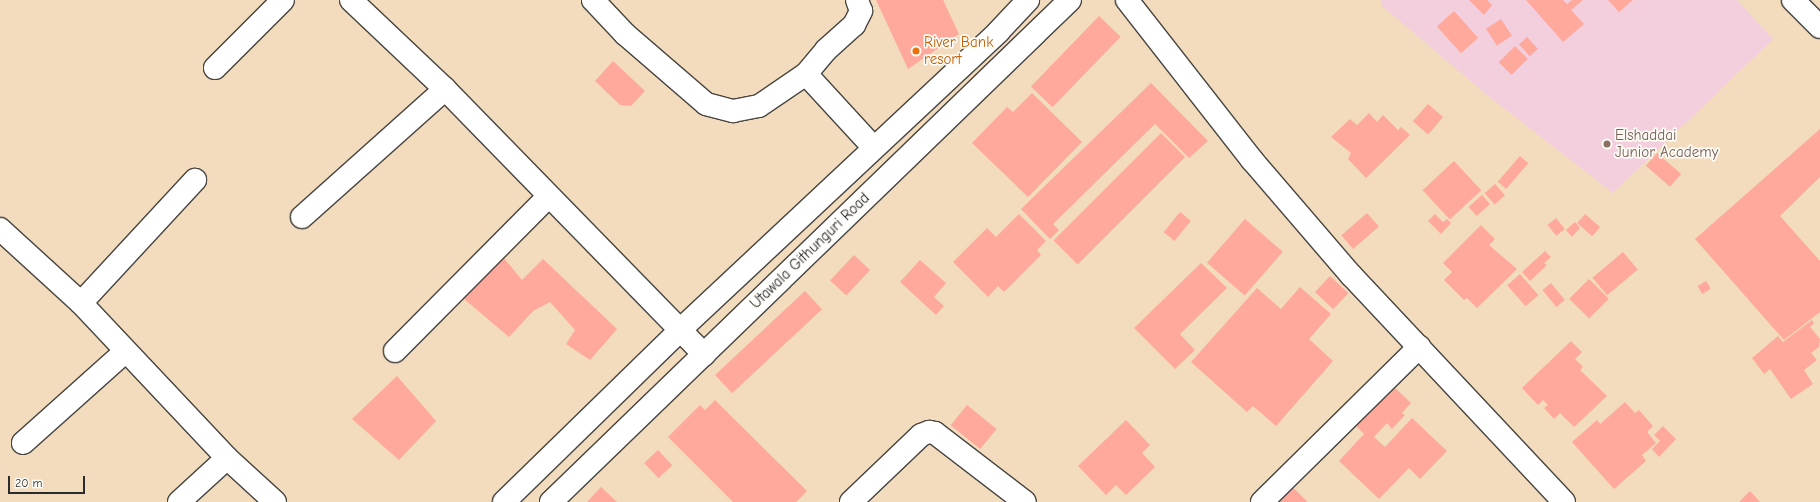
<!DOCTYPE html>
<style>
body{margin:0}
#map{position:relative;width:1820px;height:502px;overflow:hidden;background:#f2dcbd;font-family:"Comic Neue",sans-serif}
div>[style]{position:absolute}
[style*='--x']{left:calc(var(--x)*1px);top:calc(var(--y)*1px);width:calc(var(--w)*1px);rotate:calc(var(--a)*1deg)}
.built>*{inset:0;background:#f3cfde}
.building>*{inset:0;background:#fea99b;transform-origin:0 0}
.roads{filter:drop-shadow(1px 0 #494641) drop-shadow(-1px 0 #494641) drop-shadow(0 1px #494641) drop-shadow(0 -1px #494641)}
.minor>*{height:22px;margin:-11px;padding:0 11px;transform-origin:11px;border-radius:11px;background:#fff}
.dots>*{width:11px;height:11px;translate:-50% -50%;box-sizing:border-box;border:2px solid #fdfcf7;border-radius:50%}
span{translate:-50% -50%;white-space:nowrap;text-align:center;line-height:1.15;-webkit-text-stroke:3.5px #fdfcf7;paint-order:stroke}
.food-label{font-size:15px;color:#c56008}
.left{translate:0 -50%;text-align:left}
.education-label{font-size:15px;color:#785e54}
.street-label{font-size:15px;color:#2b2b2b}
.scale{position:absolute;left:8px;top:476px;width:77px;height:18px;box-sizing:border-box;border:2px solid #2b2b2b;border-top:0;padding-left:5px;font-size:12px;line-height:14px;white-space:nowrap;color:#2b2b2b;-webkit-text-stroke:3px #fdfcf7;paint-order:stroke}
</style>
<div id="map">
<div class="built">
<div style="clip-path:polygon(1381px 0,1737px 0,1773px 39px,1613px 193px,1487px 95px,1381px 5px)"></div>
</div>
<div class="building">
<div style="clip-path:polygon(876px 0,943px 0,959px 34px,908px 69px)"></div>
<div style="clip-path:polygon(1469px 0,1487px 0,1492px 5px,1484px 15px)"></div>
<div style="clip-path:polygon(1526px 0,1563px 0,1567px 4px,1572px 0,1583px 0,1571px 10px,1584px 24px,1563px 42px)"></div>
<div style="clip-path:polygon(1608px 0,1633px 0,1619px 12px)"></div>
<div style="left:1454px;top:11px;width:36px;height:23px;rotate:48deg"></div>
<div style="left:1099px;top:16px;width:30px;height:98px;rotate:44deg"></div>
<div style="left:1501px;top:19px;width:20px;height:18px;rotate:57deg"></div>
<div style="left:1527px;top:37px;width:16px;height:11px;rotate:47deg"></div>
<div style="left:1515px;top:46px;width:18px;height:23px;rotate:45deg"></div>
<div style="clip-path:polygon(613px 61px,645px 91px,631px 106px,620px 105px,595px 81px)"></div>
<div style="clip-path:polygon(1151px 83px,1208px 141px,1189px 158px,1155px 124px,1053px 224px,1059px 230px,1050px 239px,1021px 209px)"></div>
<div style="clip-path:polygon(1032px 93px,1082px 142px,1028px 197px,972px 143px,1007px 107px,1013px 112px)"></div>
<div style="left:1428px;top:104px;width:20px;height:23px;rotate:41deg"></div>
<div style="clip-path:polygon(1369px 113px,1377px 122px,1383px 115px,1398px 130px,1401px 127px,1410px 135px,1366px 178px,1348px 159px,1351px 153px,1331px 137px,1350px 119px,1357px 125px)"></div>
<div style="clip-path:polygon(1820px 129px,1820px 177px,1780px 216px,1820px 261px,1820px 312px,1784px 340px,1695px 239px)"></div>
<div style="left:1161px;top:133px;width:34px;height:152px;rotate:45deg"></div>
<div style="left:1657px;top:153px;width:32px;height:17px;rotate:41deg"></div>
<div style="left:1520px;top:156px;width:11px;height:34px;rotate:41deg"></div>
<div style="left:1454px;top:161px;width:40px;height:43px;rotate:47deg"></div>
<div style="left:1495px;top:184px;width:15px;height:14px;rotate:48deg"></div>
<div style="left:1482px;top:195px;width:12px;height:18px;rotate:48deg"></div>
<div style="left:1180px;top:212px;width:14px;height:26px;rotate:39deg"></div>
<div style="left:1367px;top:213px;width:18px;height:34px;rotate:49deg"></div>
<div style="clip-path:polygon(1019px 214px,1046px 241px,1037px 250px,1041px 255px,1004px 292px,998px 286px,988px 297px,953px 262px,987px 228px,996px 237px)"></div>
<div style="clip-path:polygon(1435px 214px,1443px 222px,1447px 219px,1451px 223px,1441px 234px,1428px 221px)"></div>
<div style="left:1585px;top:214px;width:20px;height:12px;rotate:41deg"></div>
<div style="left:1556px;top:218px;width:14px;height:11px;rotate:51deg"></div>
<div style="left:1245px;top:219px;width:50px;height:58px;rotate:41deg"></div>
<div style="clip-path:polygon(1575px 222px,1580px 228px,1572px 237px,1566px 230px)"></div>
<div style="clip-path:polygon(1481px 225px,1495px 239px,1489px 245px,1517px 269px,1477px 308px,1467px 298px,1464px 300px,1444px 280px,1452px 272px,1443px 263px)"></div>
<div style="clip-path:polygon(1545px 251px,1551px 257px,1544px 263px,1547px 265px,1530px 281px,1522px 272px)"></div>
<div style="left:1623px;top:252px;width:23px;height:40px;rotate:50deg"></div>
<div style="left:854px;top:255px;width:22px;height:35px;rotate:43deg"></div>
<div style="clip-path:polygon(503px 257px,522px 280px,543px 259px,617px 329px,590px 360px,566px 344px,575px 330px,550px 302px,533px 311px,509px 337px,463px 298px)"></div>
<div style="clip-path:polygon(920px 260px,946px 283px,934px 297px,944px 306px,936px 315px,900px 282px)"></div>
<div style="clip-path:polygon(1201px 263px,1227px 288px,1180px 334px,1195px 350px,1175px 369px,1134px 328px)"></div>
<div style="left:1520px;top:274px;width:28px;height:17px;rotate:49deg"></div>
<div style="left:1330px;top:276px;width:25px;height:22px;rotate:43deg"></div>
<div style="left:1589px;top:279px;width:28px;height:28px;rotate:45deg"></div>
<div style="left:1706px;top:281px;width:9px;height:10px;rotate:58deg"></div>
<div style="left:1551px;top:283px;width:22px;height:11px;rotate:51deg"></div>
<div style="clip-path:polygon(1300px 287px,1331px 314px,1309px 339px,1333px 361px,1276px 426px,1253px 406px,1247px 412px,1191px 362px,1257px 288px,1281px 309px)"></div>
<div style="left:805px;top:291px;width:25px;height:123px;rotate:47deg"></div>
<div style="clip-path:polygon(1812px 320px,1814px 323px,1810px 327px,1820px 339px,1819px 347px,1811px 353px,1817px 360px,1804px 370px,1813px 384px,1791px 399px,1770px 369px,1764px 374px,1752px 358px,1778px 336px,1783px 342px)"></div>
<div style="clip-path:polygon(1571px 341px,1582px 352px,1575px 359px,1583px 367px,1580px 370px,1607px 396px,1574px 427px,1560px 413px,1554px 419px,1544px 408px,1548px 405px,1543px 400px,1538px 405px,1522px 388px)"></div>
<div style="clip-path:polygon(397px 376px,436px 421px,399px 460px,352px 419px)"></div>
<div style="clip-path:polygon(1393px 386px,1411px 403px,1402px 413px,1405px 415px,1392px 429px,1387px 423px,1374px 437px,1385px 447px,1412px 418px,1447px 451px,1420px 479px,1409px 468px,1379px 499px,1339px 461px,1364px 434px,1356px 426px)"></div>
<div style="clip-path:polygon(715px 400px,807px 491px,796px 502px,733px 502px,668px 437px,700px 405px,705px 410px)"></div>
<div style="clip-path:polygon(1625px 402px,1635px 413px,1639px 410px,1653px 426px,1647px 432px,1656px 443px,1642px 455px,1646px 461px,1614px 489px,1572px 442px,1597px 420px,1600px 424px)"></div>
<div style="left:967px;top:405px;width:38px;height:26px;rotate:39deg"></div>
<div style="clip-path:polygon(1126px 420px,1150px 445px,1142px 453px,1155px 467px,1126px 495px,1116px 485px,1106px 495px,1078px 466px)"></div>
<div style="clip-path:polygon(1663px 426px,1676px 439px,1659px 457px,1652px 449px,1660px 441px,1654px 435px)"></div>
<div style="left:658px;top:450px;width:21px;height:19px;rotate:47deg"></div>
<div style="clip-path:polygon(1288px 483px,1307px 501px,1306px 502px,1271px 502px)"></div>
<div style="clip-path:polygon(601px 487px,617px 502px,587px 502px)"></div>
<div style="clip-path:polygon(1750px 491px,1760px 502px,1739px 502px)"></div>
</div>
<div class="roads">
<div class="minor">
<div style="--x:351;--y:0;--w:129;--a:43.4"></div>
<div style="--x:445;--y:89;--w:371;--a:45.7"></div>
<div style="--x:593;--y:0;--w:47;--a:46.7"></div>
<div style="--x:625;--y:34;--w:107;--a:40.8"></div>
<div style="--x:706;--y:104;--w:28;--a:15"></div>
<div style="--x:733;--y:111;--w:26;--a:-11"></div>
<div style="--x:759;--y:106;--w:57;--a:-34.2"></div>
<div style="--x:806;--y:74;--w:100;--a:47.4"></div>
<div style="--x:1127;--y:0;--w:203;--a:52"></div>
<div style="--x:1252;--y:160;--w:152;--a:49.3"></div>
<div style="--x:1351;--y:275;--w:311;--a:46.8"></div>
<div style="--x:1793;--y:0;--w:38;--a:45"></div>
<div style="--x:215;--y:68;--w:96;--a:-45"></div>
<div style="--x:806;--y:74;--w:31;--a:-50"></div>
<div style="--x:826;--y:50;--w:38;--a:-42"></div>
<div style="--x:854;--y:25;--w:16;--a:-63"></div>
<div style="--x:861;--y:11;--w:12;--a:-110"></div>
<div style="--x:302;--y:217;--w:192;--a:-41.8"></div>
<div style="--x:0;--y:229;--w:110;--a:42.4"></div>
<div style="--x:81;--y:303;--w:213;--a:46.7"></div>
<div style="--x:227;--y:458;--w:65;--a:42.5"></div>
<div style="--x:81;--y:303;--w:168;--a:-47.2"></div>
<div style="--x:395;--y:351;--w:218;--a:-45.2"></div>
<div style="--x:23;--y:443;--w:138;--a:-41.8"></div>
<div style="--x:179;--y:502;--w:65;--a:-42.5"></div>
<div style="--x:504;--y:502;--w:246;--a:-44.3"></div>
<div style="--x:680;--y:330;--w:436;--a:-43.1"></div>
<div style="--x:998;--y:32;--w:44;--a:-46.8"></div>
<div style="--x:551;--y:502;--w:722;--a:-44.05"></div>
<div style="--x:851;--y:502;--w:97;--a:-43.7"></div>
<div style="--x:921;--y:435;--w:9;--a:-21"></div>
<div style="--x:929;--y:432;--w:6;--a:9"></div>
<div style="--x:935;--y:433;--w:113;--a:37.5"></div>
<div style="--x:1262;--y:502;--w:221;--a:-44.6"></div>
</div>
</div>
<div class="dots">
<div style="left:916px;top:51px;background:#e8710a"></div>
<div style="left:1607px;top:144px;background:#8d6e63"></div>
</div>
<div class="food-label">
<span class="left" style="left:924px;top:51px">River Bank<br>resort</span>
</div>
<div class="education-label">
<span class="left" style="left:1615px;top:144px">Elshaddai<br>Junior Academy</span>
</div>
<div class="street-label">
<span style="left:810px;top:251px;rotate:-44deg">Utawala Githunguri Road</span>
</div>
<div class="scale">20 m</div>
</div>
